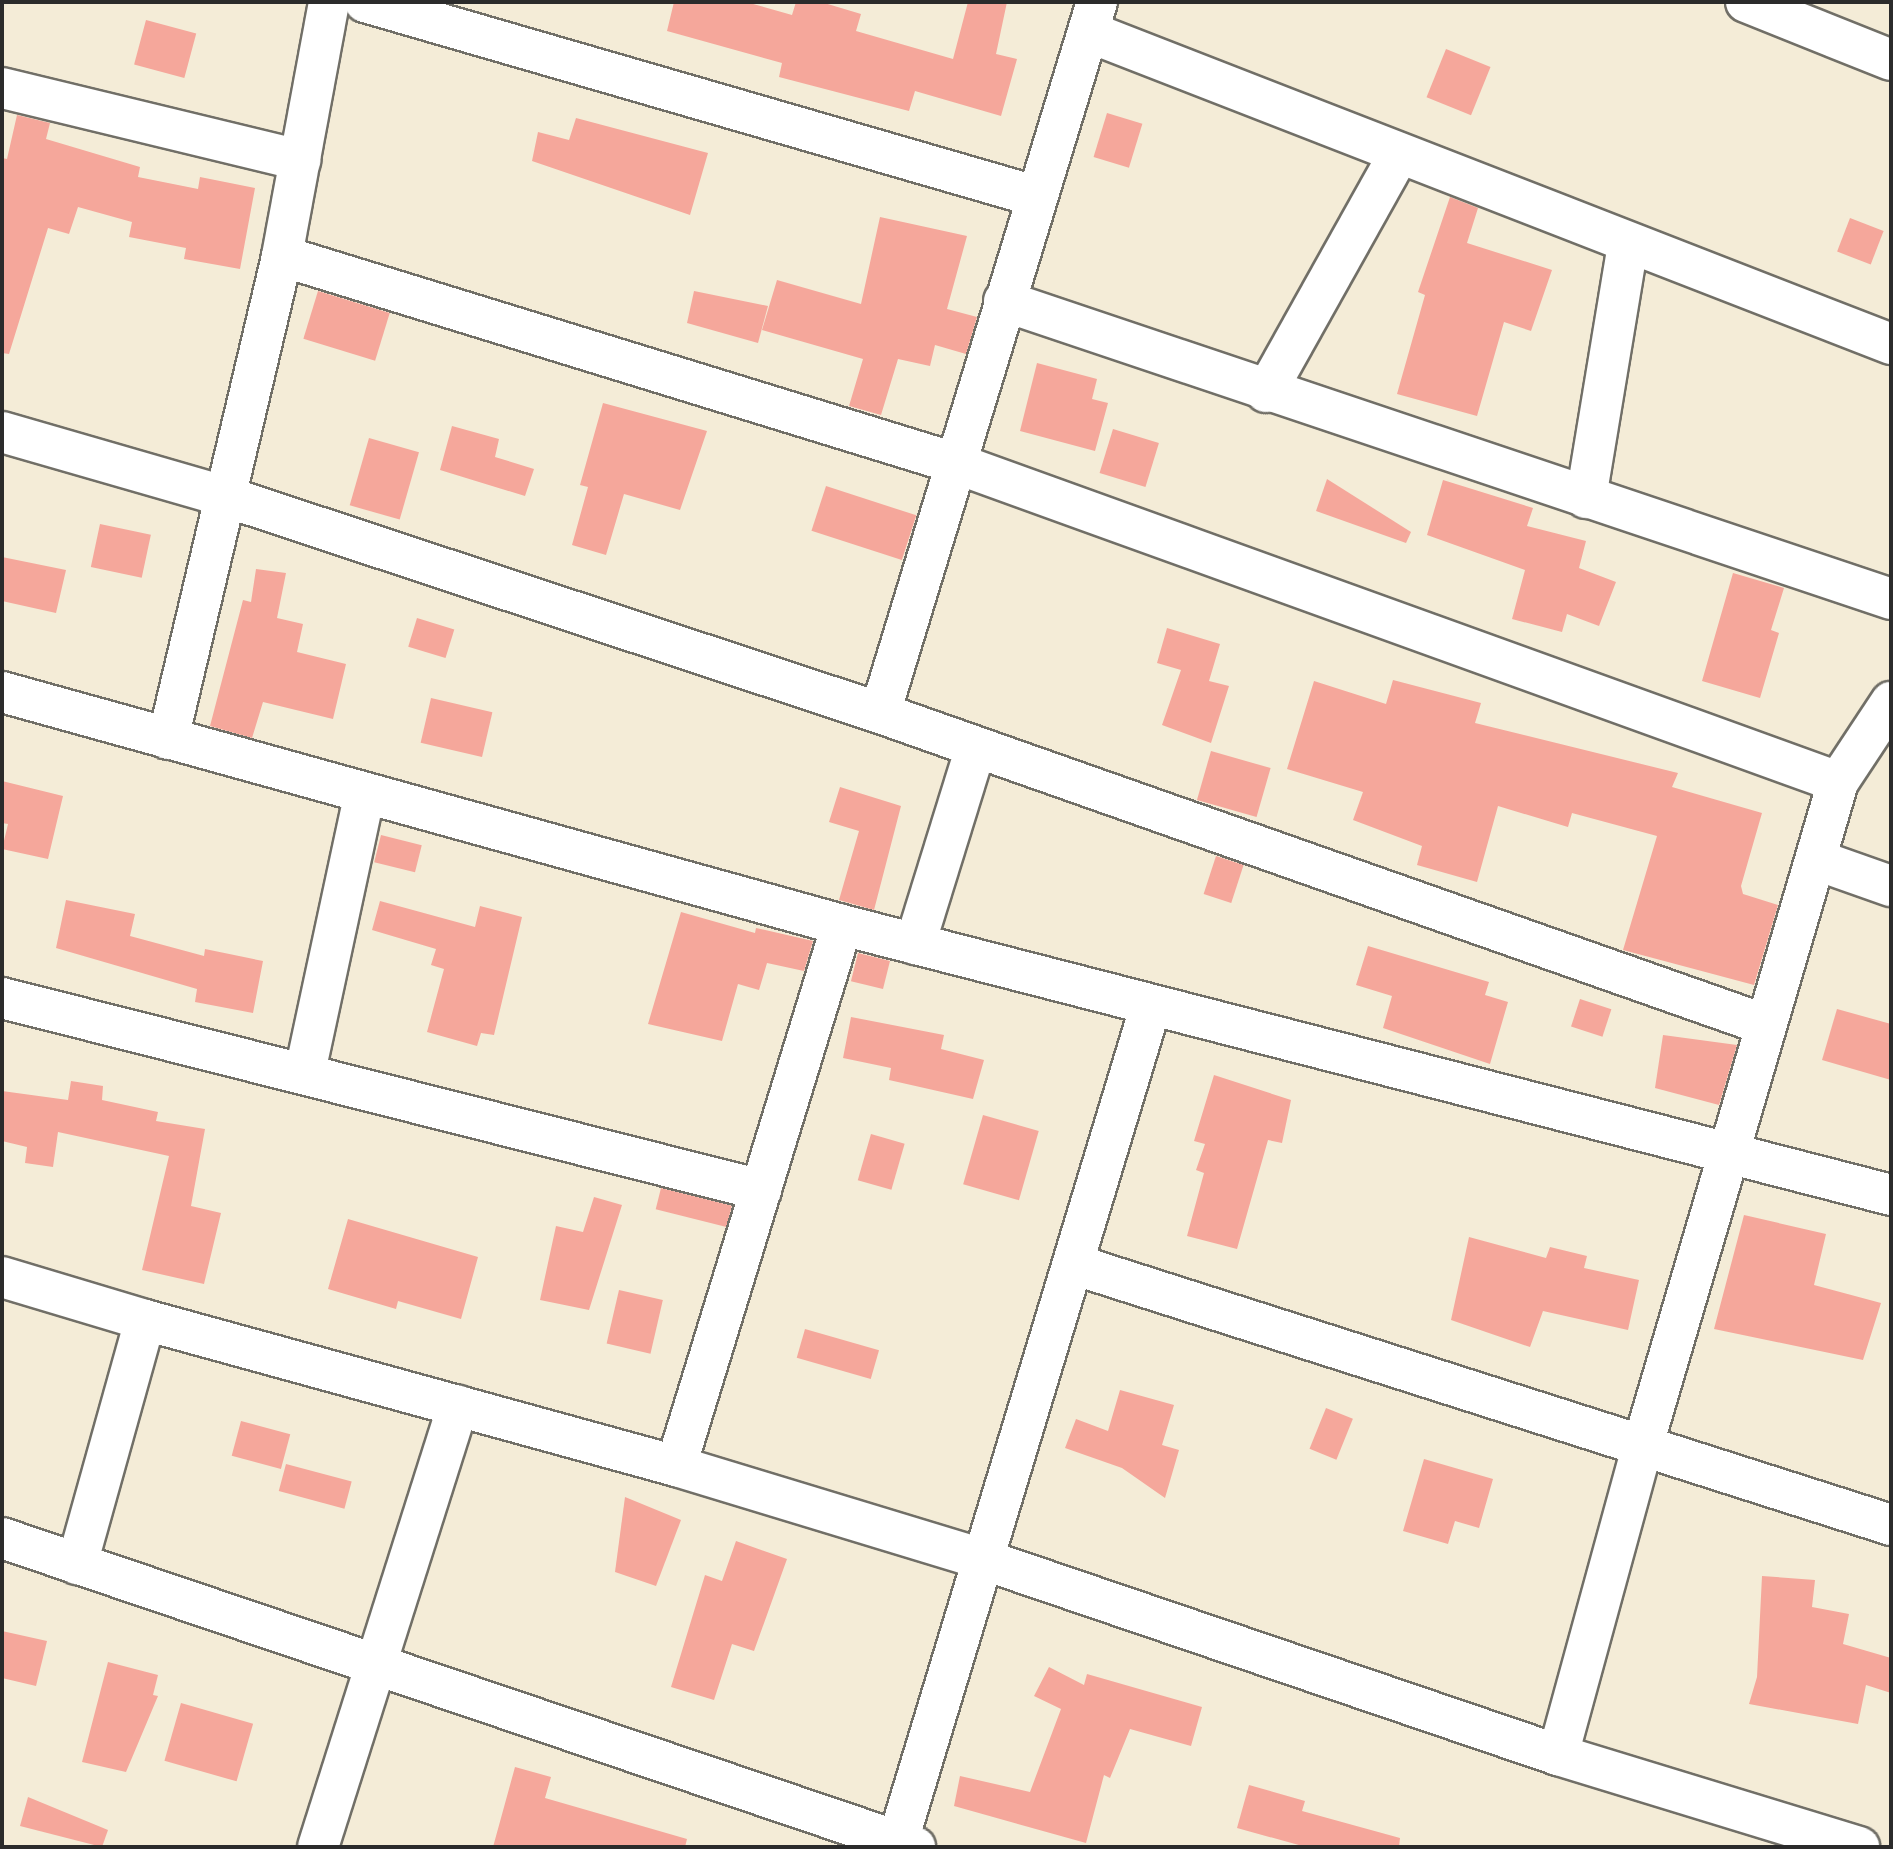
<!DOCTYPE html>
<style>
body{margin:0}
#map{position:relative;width:1893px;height:1849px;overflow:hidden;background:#f4ecd7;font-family:"Libre Caslon Text",serif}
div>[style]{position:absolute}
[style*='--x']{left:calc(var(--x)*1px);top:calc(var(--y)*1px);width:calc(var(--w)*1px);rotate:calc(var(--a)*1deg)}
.building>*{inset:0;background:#f5a79b;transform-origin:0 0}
.roads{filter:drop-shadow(2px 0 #716f67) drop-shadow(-2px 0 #716f67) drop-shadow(0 2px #716f67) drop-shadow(0 -2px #716f67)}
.minor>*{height:40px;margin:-20px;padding:0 20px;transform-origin:20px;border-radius:20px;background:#fff}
span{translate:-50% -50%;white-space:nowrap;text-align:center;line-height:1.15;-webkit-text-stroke:6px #fbf7ec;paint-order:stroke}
.frame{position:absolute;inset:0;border:4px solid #2b2b2b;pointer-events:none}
</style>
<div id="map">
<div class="building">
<div style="clip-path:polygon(674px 2px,746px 2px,792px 15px,796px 2px,821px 2px,861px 14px,856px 31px,953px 59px,968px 2px,1007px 2px,996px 54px,1017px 59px,1001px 116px,915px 91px,909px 111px,779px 77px,782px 63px,667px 31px)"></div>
<div style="left:146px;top:20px;width:52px;height:46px;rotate:15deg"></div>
<div style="left:1446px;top:49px;width:48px;height:52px;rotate:22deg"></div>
<div style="left:1107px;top:113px;width:37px;height:46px;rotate:17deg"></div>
<div style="clip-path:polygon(17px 115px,50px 123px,46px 139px,140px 167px,138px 177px,198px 189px,200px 177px,255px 188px,240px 269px,184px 259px,186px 248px,129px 237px,132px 222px,78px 207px,69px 234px,48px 228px,9px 354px,2px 353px,2px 158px,7px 159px)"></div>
<div style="clip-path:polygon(576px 118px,708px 153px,690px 215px,532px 161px,538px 132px,569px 140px)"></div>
<div style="clip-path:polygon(1450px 197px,1478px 208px,1467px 243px,1552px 270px,1531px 331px,1504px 322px,1477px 416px,1397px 394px,1425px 295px,1418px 292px)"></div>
<div style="clip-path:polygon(880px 217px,967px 236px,947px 309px,977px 317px,966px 354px,935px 345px,930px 366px,898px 359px,881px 415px,849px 406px,863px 359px,762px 330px,777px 280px,861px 304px)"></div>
<div style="left:1850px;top:218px;width:36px;height:36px;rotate:21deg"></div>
<div style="left:318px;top:291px;width:75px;height:50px;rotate:17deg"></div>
<div style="clip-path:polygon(694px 291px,768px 306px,758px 343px,687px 323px)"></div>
<div style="clip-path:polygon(1037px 363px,1097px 379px,1092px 399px,1108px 403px,1095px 451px,1020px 431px)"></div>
<div style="clip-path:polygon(603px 403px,707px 431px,680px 510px,624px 494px,606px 555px,572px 545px,588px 487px,580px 485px)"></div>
<div style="clip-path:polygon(452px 426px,499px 439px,495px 457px,534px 469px,525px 496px,440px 470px)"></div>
<div style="left:1113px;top:429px;width:48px;height:46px;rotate:17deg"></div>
<div style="left:369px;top:438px;width:52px;height:70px;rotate:16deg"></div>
<div style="clip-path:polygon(1327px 479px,1411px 532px,1406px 543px,1316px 511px)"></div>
<div style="clip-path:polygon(1443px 480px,1533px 508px,1527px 526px,1586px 541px,1579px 568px,1616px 582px,1599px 626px,1567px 614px,1562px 632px,1512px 619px,1525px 570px,1427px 535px)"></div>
<div style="left:826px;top:486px;width:95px;height:47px;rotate:18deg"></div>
<div style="left:100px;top:524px;width:52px;height:44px;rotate:12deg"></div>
<div style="clip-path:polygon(2px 557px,66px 570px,56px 613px,2px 601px)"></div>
<div style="clip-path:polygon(256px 569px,286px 573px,277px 618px,303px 624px,297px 652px,346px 664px,333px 719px,263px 702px,252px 738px,210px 726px,243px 600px,251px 602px)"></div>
<div style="clip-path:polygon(1733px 573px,1784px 588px,1771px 630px,1779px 633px,1760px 698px,1702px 681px)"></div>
<div style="left:417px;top:618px;width:39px;height:30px;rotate:17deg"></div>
<div style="clip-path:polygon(1167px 628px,1220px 644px,1209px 681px,1229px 686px,1211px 743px,1162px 725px,1181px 670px,1157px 663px)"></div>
<div style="clip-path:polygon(1393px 680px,1481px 703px,1475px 723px,1678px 773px,1672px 787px,1762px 813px,1741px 886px,1743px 894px,1778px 905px,1754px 985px,1623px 950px,1657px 836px,1572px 813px,1568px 827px,1498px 806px,1477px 882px,1417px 865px,1422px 846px,1353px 820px,1363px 792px,1287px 769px,1314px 681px,1386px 704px)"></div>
<div style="left:431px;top:698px;width:63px;height:46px;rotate:13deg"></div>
<div style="left:1211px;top:751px;width:62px;height:51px;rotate:16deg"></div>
<div style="clip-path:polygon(2px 781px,63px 796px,48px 859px,2px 849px,8px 824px,2px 823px)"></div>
<div style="clip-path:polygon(840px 787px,901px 806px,874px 910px,839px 900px,859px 831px,829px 822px)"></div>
<div style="left:381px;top:835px;width:42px;height:28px;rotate:14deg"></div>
<div style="left:1216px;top:856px;width:29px;height:40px;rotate:18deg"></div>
<div style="clip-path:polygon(66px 900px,135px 914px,130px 936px,204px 956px,205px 949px,263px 961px,253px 1013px,195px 1002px,197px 989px,56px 948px)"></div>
<div style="clip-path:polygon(380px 901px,475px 927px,480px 906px,522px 917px,494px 1035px,481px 1033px,477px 1046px,427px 1032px,444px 969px,431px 965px,436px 949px,372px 930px)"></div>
<div style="clip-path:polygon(681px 912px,755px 933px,756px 928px,813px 941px,804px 971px,767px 963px,759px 990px,738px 984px,722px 1041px,648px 1024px)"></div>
<div style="clip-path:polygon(1368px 946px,1489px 982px,1485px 995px,1508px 1002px,1490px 1064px,1383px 1028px,1392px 996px,1356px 985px)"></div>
<div style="left:858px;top:953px;width:33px;height:29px;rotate:14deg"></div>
<div style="left:1580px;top:999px;width:33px;height:29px;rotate:18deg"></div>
<div style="clip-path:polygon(1837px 1009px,1891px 1024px,1891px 1080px,1822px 1060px)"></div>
<div style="clip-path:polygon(851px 1017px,944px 1035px,941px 1049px,984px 1060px,973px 1099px,889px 1080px,891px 1068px,843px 1058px)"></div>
<div style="clip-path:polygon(1663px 1035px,1737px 1045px,1719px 1105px,1655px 1088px)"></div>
<div style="clip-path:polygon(1214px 1075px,1291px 1100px,1282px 1143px,1268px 1140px,1237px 1249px,1187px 1236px,1204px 1173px,1196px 1170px,1205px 1144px,1194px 1141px)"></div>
<div style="clip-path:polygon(71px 1081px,103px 1086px,102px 1100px,158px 1112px,156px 1121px,205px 1129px,191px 1206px,221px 1213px,204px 1284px,142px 1270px,169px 1156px,58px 1132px,53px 1167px,25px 1163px,27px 1147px,2px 1141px,2px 1091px,68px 1100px)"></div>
<div style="left:983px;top:1115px;width:58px;height:72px;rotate:16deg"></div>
<div style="left:871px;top:1134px;width:35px;height:48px;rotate:16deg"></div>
<div style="left:661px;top:1188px;width:73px;height:22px;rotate:14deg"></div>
<div style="clip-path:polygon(594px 1197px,622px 1205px,589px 1310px,540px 1300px,556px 1226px,583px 1232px)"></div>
<div style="clip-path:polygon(1744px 1215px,1826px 1234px,1814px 1285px,1881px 1303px,1863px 1360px,1714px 1329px)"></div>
<div style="clip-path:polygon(348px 1219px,478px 1257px,461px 1319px,398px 1301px,396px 1309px,328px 1289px)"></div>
<div style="clip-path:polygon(1469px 1237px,1546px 1258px,1550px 1247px,1587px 1256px,1584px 1268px,1639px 1280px,1628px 1330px,1543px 1311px,1530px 1347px,1451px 1320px)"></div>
<div style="left:619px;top:1290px;width:45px;height:55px;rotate:13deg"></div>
<div style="left:805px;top:1329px;width:77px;height:30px;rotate:16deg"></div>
<div style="clip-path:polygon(1120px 1390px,1174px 1405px,1162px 1445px,1179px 1450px,1165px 1498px,1122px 1468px,1065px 1448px,1076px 1419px,1108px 1431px)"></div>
<div style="left:1326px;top:1408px;width:29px;height:44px;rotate:22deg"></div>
<div style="left:241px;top:1421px;width:51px;height:36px;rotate:15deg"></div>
<div style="clip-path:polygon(1424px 1459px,1493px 1479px,1479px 1528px,1455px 1521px,1448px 1544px,1403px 1531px)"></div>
<div style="left:286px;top:1464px;width:68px;height:28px;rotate:15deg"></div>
<div style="clip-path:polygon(625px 1497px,681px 1520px,656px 1586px,615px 1572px)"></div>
<div style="clip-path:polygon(736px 1541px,787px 1559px,754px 1651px,732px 1644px,714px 1700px,671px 1687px,705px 1575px,722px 1581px)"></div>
<div style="clip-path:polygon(1762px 1576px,1815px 1580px,1812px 1607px,1849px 1614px,1843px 1644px,1891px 1658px,1891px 1693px,1866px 1685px,1858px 1724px,1749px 1704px,1757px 1677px)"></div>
<div style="clip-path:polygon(2px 1631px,47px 1641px,36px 1686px,2px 1678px)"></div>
<div style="clip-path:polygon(108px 1662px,158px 1675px,153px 1695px,158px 1696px,126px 1772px,82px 1762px)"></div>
<div style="clip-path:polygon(1049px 1667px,1084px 1685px,1087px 1674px,1202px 1707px,1191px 1746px,1130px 1729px,1110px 1778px,1104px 1775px,1086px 1843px,954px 1806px,960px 1776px,1030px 1792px,1061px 1709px,1034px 1696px)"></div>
<div style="left:181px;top:1703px;width:75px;height:60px;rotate:16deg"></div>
<div style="clip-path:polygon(515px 1767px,551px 1777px,545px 1798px,687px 1839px,685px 1847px,493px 1847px)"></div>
<div style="clip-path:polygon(1249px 1785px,1305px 1801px,1302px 1811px,1400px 1838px,1399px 1847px,1306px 1847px,1237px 1828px)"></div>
<div style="clip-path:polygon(28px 1797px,108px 1830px,102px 1847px,20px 1826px)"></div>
</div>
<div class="roads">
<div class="minor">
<div style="--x:365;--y:2;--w:698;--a:16.15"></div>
<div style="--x:1746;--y:2;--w:156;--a:21.8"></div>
<div style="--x:1089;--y:32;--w:861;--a:21.26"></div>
<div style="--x:2;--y:88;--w:307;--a:13.6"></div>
<div style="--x:282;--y:256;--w:704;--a:17.1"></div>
<div style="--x:955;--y:463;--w:939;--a:19.86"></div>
<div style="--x:1004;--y:301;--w:936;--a:18.57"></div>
<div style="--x:1266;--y:392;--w:273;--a:-60.8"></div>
<div style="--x:2;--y:432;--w:231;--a:16.1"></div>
<div style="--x:224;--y:496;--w:691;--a:18.3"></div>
<div style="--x:880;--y:713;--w:939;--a:19.4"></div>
<div style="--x:1586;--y:498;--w:256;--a:-80.6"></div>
<div style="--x:2;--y:692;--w:872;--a:15.5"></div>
<div style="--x:842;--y:925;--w:1083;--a:14.43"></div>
<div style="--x:880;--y:713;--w:743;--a:-73.03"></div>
<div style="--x:168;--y:739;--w:496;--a:-76.7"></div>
<div style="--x:282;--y:256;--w:258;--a:-79.5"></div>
<div style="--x:1817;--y:860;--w:78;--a:19.4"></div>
<div style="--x:915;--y:944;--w:206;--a:-72.8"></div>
<div style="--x:2;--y:998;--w:783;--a:14.2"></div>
<div style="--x:305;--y:1072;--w:282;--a:-77.9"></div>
<div style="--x:1076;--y:1265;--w:855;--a:17.69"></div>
<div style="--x:2;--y:1277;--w:149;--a:16.7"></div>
<div style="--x:676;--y:1466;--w:566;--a:-72.94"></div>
<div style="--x:2;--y:1538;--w:964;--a:18.7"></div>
<div style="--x:77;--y:1564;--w:253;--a:-74.4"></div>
<div style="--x:145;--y:1320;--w:551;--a:15.37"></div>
<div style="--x:676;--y:1466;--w:323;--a:16.9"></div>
<div style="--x:985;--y:1560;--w:605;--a:18.79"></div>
<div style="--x:1558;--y:1755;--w:315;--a:17"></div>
<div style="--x:1558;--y:1755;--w:318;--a:-74.7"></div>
<div style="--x:1642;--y:1448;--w:694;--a:-73.6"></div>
<div style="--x:1838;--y:782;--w:96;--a:-56.5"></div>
<div style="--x:318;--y:1847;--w:463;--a:-72.4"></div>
<div style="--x:896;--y:1847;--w:880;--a:-73.15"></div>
</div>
</div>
<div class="frame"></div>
</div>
